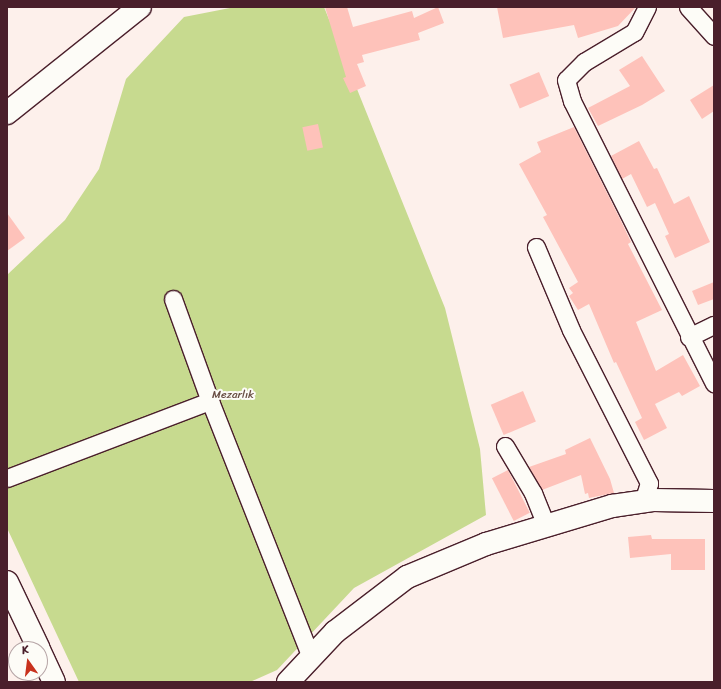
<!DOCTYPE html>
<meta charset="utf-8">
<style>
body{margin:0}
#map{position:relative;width:721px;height:689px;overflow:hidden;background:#fdf0eb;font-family:Sriracha,sans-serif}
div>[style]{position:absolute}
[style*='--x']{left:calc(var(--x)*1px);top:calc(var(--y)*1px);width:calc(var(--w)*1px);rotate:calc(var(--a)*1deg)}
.green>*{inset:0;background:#c7da8f}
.building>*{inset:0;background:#fec2ba;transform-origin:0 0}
.roads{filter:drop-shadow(1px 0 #4a1f2b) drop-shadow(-1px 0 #4a1f2b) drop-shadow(0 1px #4a1f2b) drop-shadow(0 -1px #4a1f2b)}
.minor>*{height:17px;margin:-8.5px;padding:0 8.5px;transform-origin:8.5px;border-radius:8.5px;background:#fdfcf7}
.tertiary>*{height:22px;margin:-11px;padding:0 11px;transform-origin:11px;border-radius:11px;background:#fdfcf7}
.secondary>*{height:22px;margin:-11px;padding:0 11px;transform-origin:11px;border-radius:11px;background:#fdfcf7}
span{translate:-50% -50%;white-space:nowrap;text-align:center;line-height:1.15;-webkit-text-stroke:4px #fdfcf7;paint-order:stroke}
.park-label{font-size:11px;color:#694e44}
.frame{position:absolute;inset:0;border:8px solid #4a1f2b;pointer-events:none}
.north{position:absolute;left:8px;top:641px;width:40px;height:40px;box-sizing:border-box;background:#fdfcf7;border:1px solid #b5a4a5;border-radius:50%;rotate:346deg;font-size:11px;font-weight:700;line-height:16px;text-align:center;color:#4a1f2b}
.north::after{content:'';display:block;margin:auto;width:14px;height:18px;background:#c8321e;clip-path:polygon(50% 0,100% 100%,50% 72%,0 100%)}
</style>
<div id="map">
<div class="green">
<div style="clip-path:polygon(235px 7px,324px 7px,445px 308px,480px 449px,486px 515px,354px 588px,277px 670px,250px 682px,79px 682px,7px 528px,7px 275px,65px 220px,99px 169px,126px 79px,184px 17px)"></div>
</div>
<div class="building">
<div style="clip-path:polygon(325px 7px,347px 7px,353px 27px,412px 11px,414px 18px,438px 7px,444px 23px,418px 33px,420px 40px,362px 55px,364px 62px,357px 64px,366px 86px,350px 93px,343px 78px,346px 77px)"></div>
<div style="clip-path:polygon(497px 7px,636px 7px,618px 26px,578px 38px,574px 25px,503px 38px)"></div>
<div style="clip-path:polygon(642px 56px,665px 91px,642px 105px,598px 126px,588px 108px,630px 86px,619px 70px)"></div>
<div style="left:539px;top:72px;width:26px;height:32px;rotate:67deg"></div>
<div style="clip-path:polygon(714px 85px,714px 111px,702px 119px,690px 100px)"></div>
<div style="left:318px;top:124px;width:24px;height:16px;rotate:78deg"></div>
<div style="clip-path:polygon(574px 127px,621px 221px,631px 242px,628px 244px,662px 310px,636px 322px,656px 371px,683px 355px,700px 386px,682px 396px,679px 392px,655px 404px,667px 428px,644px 440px,635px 422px,642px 418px,616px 362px,614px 363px,589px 304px,578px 310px,569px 296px,573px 293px,569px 288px,578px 282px,543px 217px,547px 215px,519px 164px,541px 152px,537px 142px)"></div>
<div style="clip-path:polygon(639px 141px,654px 169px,657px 168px,674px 204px,689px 196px,710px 242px,675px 258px,665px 236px,669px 234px,655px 203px,647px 207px,631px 174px,622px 179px,611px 156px)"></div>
<div style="clip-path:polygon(7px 213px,25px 238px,7px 251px)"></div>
<div style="clip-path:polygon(714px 282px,714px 299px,698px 305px,692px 291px)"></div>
<div style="left:523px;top:391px;width:33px;height:35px;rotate:67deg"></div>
<div style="clip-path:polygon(590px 438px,610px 479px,614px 493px,589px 498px,588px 493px,585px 494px,581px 475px,542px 490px,529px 467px,566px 454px,565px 450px)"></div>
<div style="left:508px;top:470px;width:48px;height:18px;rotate:63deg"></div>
<div style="clip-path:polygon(651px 535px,652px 539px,705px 539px,705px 570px,671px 570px,671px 554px,630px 558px,628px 537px)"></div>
</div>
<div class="roads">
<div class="minor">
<div style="--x:647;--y:7;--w:28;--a:117"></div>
<div style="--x:634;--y:32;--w:58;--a:149"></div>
<div style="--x:584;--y:62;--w:25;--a:135"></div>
<div style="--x:566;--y:80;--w:22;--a:74"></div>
<div style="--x:572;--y:101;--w:316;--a:63.3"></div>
<div style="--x:688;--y:7;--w:39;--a:48"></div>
<div style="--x:536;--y:247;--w:90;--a:67.1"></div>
<div style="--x:571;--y:330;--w:172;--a:63"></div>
<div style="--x:649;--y:483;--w:20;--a:108"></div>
<div style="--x:173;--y:299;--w:109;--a:70.1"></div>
<div style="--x:210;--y:401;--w:276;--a:68.5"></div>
<div style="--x:689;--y:337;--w:28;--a:-26"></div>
<div style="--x:505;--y:446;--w:55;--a:59.2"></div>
<div style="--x:533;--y:493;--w:35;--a:68"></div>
<div style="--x:7;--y:478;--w:217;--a:-20.8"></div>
</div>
<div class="tertiary">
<div style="--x:7;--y:582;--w:74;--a:64.5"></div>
<div style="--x:40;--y:652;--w:33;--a:65"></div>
<div style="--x:288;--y:682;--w:69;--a:-46.8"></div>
<div style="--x:335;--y:632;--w:91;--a:-37.4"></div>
<div style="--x:407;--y:577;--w:86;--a:-22.7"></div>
<div style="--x:486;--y:544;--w:132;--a:-16.8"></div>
<div style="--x:612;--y:506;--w:41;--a:-8.3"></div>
<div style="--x:653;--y:500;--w:61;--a:0.9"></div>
</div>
<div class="secondary">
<div style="--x:7;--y:113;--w:170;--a:-38.6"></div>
</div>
</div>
<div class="park-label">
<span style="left:233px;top:395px">Mezarlık</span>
</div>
<div class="frame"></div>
<div class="north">K</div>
</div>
